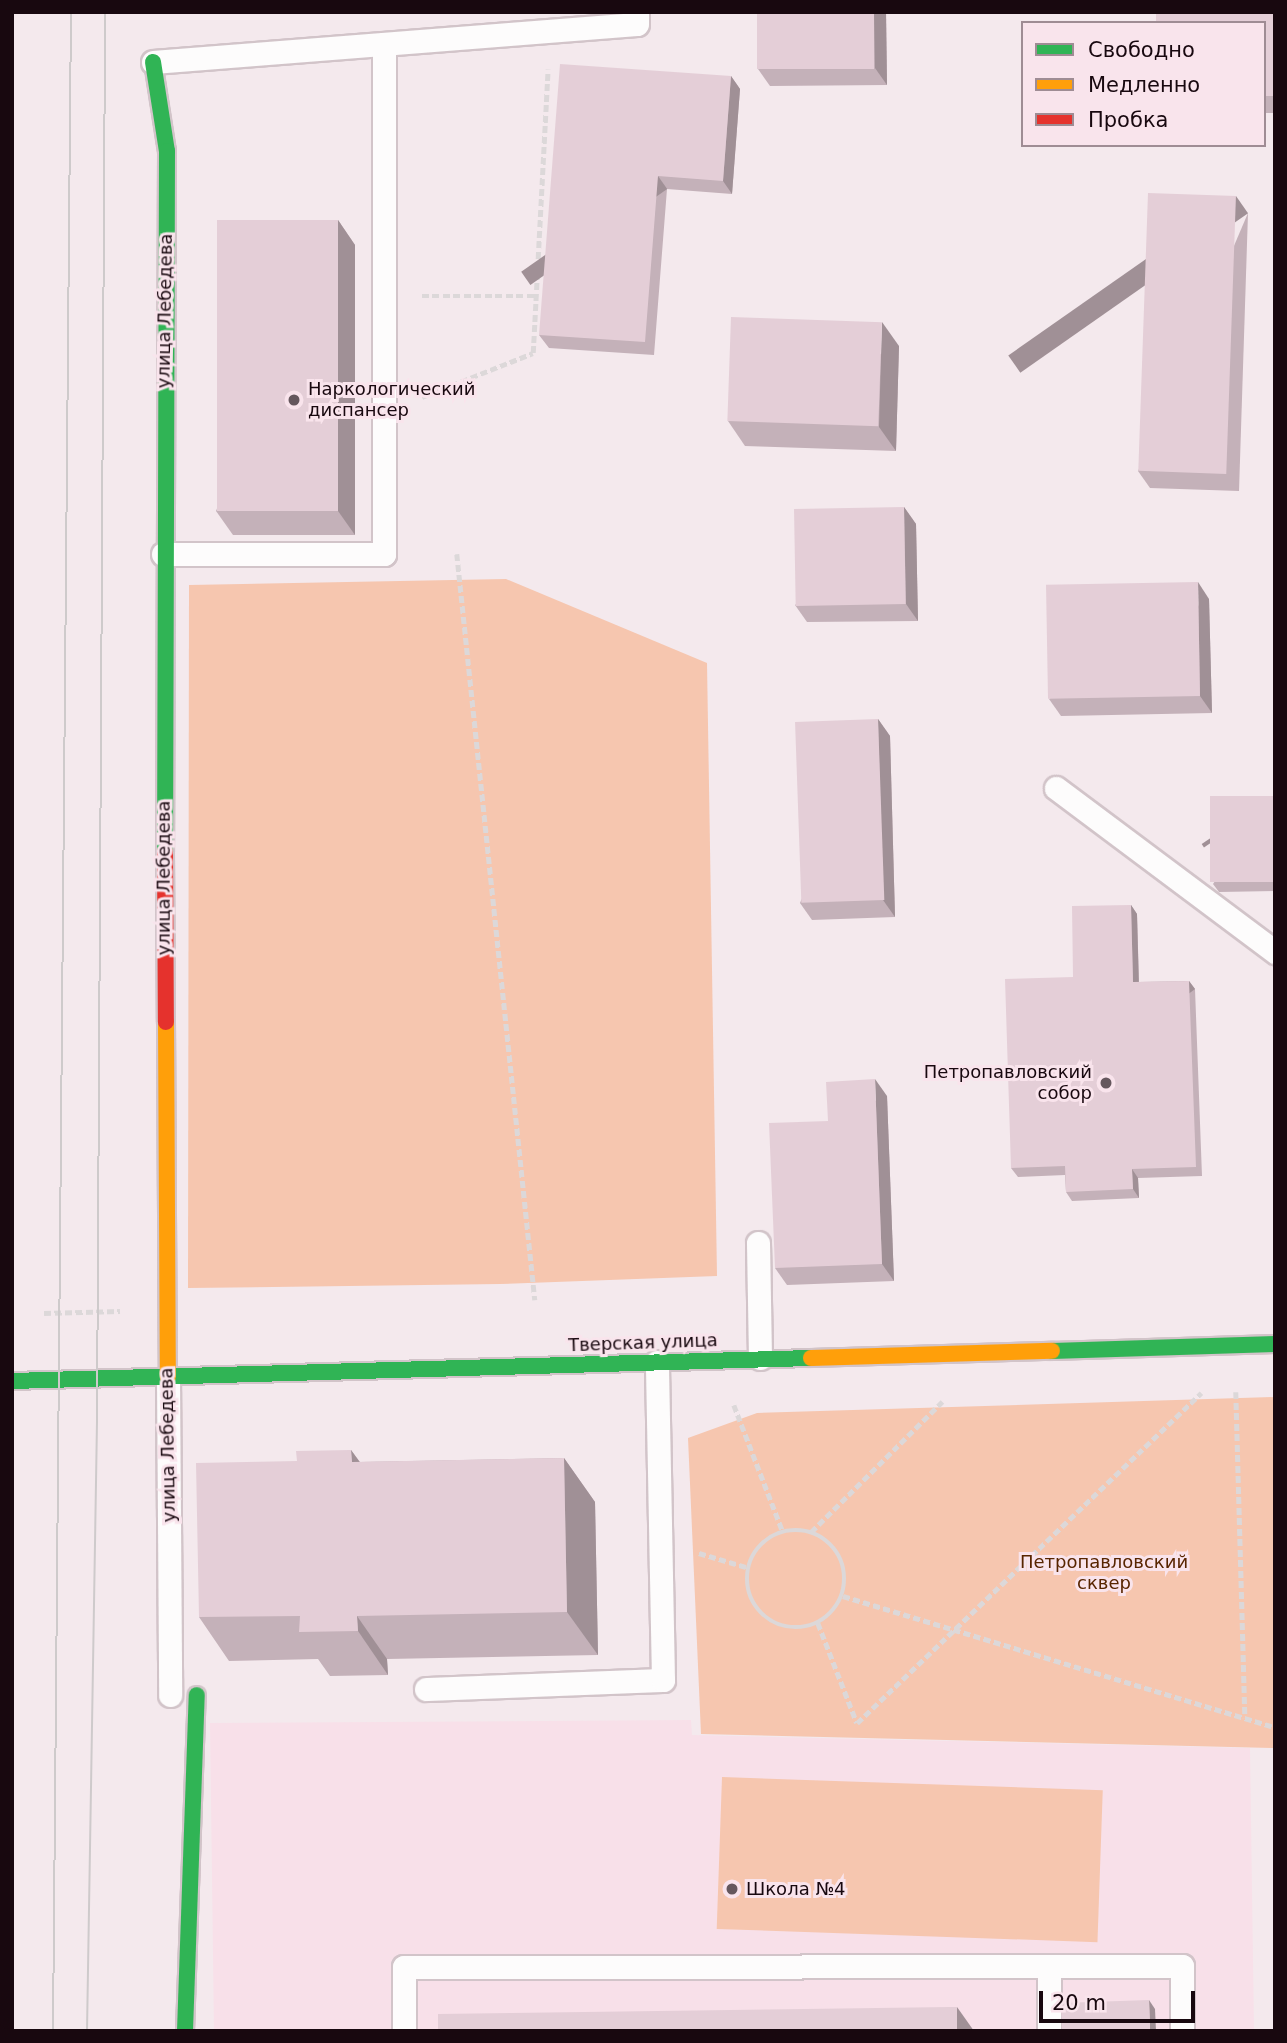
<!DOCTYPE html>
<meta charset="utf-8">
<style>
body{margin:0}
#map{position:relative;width:1287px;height:2043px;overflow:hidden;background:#f4e9ed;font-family:"DejaVu Sans",sans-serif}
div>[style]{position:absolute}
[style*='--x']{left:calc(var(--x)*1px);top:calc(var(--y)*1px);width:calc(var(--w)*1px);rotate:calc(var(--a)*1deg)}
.built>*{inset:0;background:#f8e0e9}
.green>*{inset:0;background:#f6c6af;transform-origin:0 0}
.path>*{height:4.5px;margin-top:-2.25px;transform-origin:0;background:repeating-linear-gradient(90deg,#dcd8d9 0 7px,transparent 0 10.5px)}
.path>.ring{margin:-2.25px;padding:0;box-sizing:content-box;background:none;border:4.5px solid #dcd8d9;border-radius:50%}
.roads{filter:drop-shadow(2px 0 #d2c4c9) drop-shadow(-2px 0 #d2c4c9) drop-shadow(0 2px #d2c4c9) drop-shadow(0 -2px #d2c4c9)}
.lane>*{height:23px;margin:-11.5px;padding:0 11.5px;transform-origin:11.5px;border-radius:11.5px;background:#fdfcfc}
.fast>*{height:16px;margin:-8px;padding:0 8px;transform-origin:8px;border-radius:8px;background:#30b455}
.slow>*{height:16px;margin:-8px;padding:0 8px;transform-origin:8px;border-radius:8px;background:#ff9f0a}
.jam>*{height:16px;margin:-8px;padding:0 8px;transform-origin:8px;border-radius:8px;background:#e5322d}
.tram>*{height:2px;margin:-1px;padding:0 1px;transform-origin:1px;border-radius:1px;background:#cecacb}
.wall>*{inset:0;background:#c4b1b9;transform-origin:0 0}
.shaded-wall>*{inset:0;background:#a09096;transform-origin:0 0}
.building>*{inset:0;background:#e4ced7;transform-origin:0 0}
.dots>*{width:19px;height:19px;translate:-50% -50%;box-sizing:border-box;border:4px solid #f9e4ec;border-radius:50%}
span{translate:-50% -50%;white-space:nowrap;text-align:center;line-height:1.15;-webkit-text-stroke:6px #f9e4ec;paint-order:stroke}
.street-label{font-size:18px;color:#18080f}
.poi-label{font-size:18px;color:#18080f}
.left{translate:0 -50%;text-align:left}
.right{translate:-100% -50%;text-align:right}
.park-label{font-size:18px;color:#582500}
.frame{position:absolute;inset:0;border:14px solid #18080f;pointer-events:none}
.legend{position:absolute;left:1021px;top:21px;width:245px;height:126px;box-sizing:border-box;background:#f9e4ec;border:2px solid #9f8c94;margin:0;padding:9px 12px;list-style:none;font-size:21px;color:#18080f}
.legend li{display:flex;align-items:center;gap:14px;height:35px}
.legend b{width:35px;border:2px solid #9f8c94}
.scale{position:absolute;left:1039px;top:1991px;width:156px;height:32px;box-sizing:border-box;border:4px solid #18080f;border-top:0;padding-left:9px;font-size:21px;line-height:24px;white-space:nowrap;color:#18080f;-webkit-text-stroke:5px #f9e4ec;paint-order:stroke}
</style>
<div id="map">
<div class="built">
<div style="clip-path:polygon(691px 1720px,692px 1735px,1250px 1748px,1254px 2031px,214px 2031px,210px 1723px)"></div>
</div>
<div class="green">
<div style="clip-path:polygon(506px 579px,707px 663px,717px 1276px,500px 1284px,188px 1288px,189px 585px)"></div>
<div style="clip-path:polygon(1275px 1397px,1275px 1748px,701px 1734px,688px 1438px,757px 1413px)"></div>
<div style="left:722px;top:1777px;width:381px;height:152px;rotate:2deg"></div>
</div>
<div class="path">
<div style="--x:422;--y:296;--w:114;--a:0"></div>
<div style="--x:422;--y:397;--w:119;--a:-21.6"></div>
<div style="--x:533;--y:353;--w:284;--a:-87"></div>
<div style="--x:457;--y:554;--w:750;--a:84.03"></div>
<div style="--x:44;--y:1313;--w:76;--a:-1.5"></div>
<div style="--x:1236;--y:1392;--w:326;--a:88.4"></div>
<div style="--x:734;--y:1405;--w:136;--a:68.9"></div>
<div class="ring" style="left:747px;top:1530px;width:93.5px;height:93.5px"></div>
<div style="--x:811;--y:1532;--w:185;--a:-44.8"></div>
<div style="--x:699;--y:1553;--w:52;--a:16.7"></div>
<div style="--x:843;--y:1596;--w:451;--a:16.9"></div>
<div style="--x:818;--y:1623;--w:107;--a:68.7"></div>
<div style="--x:857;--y:1723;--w:477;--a:-43.8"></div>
</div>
<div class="roads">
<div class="lane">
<div style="--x:153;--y:62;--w:485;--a:-4.5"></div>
<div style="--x:637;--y:24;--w:12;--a:-90"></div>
<div style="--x:163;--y:554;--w:221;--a:0"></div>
<div style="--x:384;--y:554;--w:510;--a:-90"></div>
<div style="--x:1056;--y:788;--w:274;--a:36.8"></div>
<div style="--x:758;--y:1243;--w:115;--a:89"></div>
<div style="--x:168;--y:1377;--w:318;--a:89.6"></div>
<div style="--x:426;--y:1689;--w:237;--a:-2.2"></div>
<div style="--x:663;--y:1680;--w:318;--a:-91.1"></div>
<div style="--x:1049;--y:1967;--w:64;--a:90"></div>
<div style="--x:404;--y:2031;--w:64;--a:-90"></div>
<div style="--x:404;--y:1967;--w:778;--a:-0.07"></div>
<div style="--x:1182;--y:1966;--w:65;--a:90"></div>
</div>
<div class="fast">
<div style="--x:153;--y:62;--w:90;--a:81.1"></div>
<div style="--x:167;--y:151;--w:701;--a:90.16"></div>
<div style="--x:1052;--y:1351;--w:223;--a:-1.8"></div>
<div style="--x:12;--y:1381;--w:799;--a:-1.65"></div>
<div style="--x:185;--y:2031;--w:336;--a:-88"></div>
</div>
<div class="slow">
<div style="--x:166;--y:1022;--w:355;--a:89.7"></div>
<div style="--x:811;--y:1358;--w:241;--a:-1.7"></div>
</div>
<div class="jam">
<div style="--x:165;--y:852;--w:170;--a:89.7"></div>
</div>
</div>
<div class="tram">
<div style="--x:53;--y:2031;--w:2019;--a:-89.49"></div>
<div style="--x:87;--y:2031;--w:611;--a:-89.06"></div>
<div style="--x:97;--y:1420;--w:1408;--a:-89.67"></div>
</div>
<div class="wall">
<div style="clip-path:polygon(757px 12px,886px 12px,887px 85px,770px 86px,758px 69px)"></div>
<div style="left:1275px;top:12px;width:101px;height:16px;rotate:90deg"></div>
<div style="clip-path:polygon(731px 76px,740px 89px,732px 194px,667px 189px,654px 355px,549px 348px,539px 335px)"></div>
<div style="clip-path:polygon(1248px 213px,1239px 491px,1150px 488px,1138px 471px)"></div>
<div style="clip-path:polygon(338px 220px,355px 245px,355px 535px,233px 535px,216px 511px)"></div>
<div style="clip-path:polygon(899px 346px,896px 451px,745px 446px,728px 421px)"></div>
<div style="clip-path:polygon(904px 507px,916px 524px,918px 621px,807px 622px,795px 605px)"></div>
<div style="clip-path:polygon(1209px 599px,1212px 713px,1061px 716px,1049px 699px)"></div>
<div style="clip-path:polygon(878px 719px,890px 736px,895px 917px,812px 920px,800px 903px)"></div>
<div style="clip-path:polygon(1273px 796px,1275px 799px,1275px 891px,1219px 892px,1213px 884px)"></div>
<div style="clip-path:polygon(1131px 905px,1137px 914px,1139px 982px,1189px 981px,1195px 989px,1202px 1176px,1138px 1178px,1139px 1198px,1072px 1201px,1066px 1192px,1065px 1175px,1018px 1177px,1011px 1168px,1073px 977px)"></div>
<div style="clip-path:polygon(887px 1096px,894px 1281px,787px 1285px,775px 1268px,828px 1121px)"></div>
<div style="clip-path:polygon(351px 1450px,360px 1462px,564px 1458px,595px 1502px,598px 1655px,387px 1659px,388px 1675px,330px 1676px,318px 1659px,229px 1661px,199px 1617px,297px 1461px)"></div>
</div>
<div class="shaded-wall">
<div style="clip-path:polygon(874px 12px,886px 12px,887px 85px,875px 68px)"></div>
<div style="clip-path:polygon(731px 76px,740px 89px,732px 194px,723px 181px)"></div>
<div style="left:658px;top:176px;width:16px;height:167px;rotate:55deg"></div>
<div style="left:1236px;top:196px;width:21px;height:278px;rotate:55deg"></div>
<div style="clip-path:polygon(338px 220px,355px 245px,355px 535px,338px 511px)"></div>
<div style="clip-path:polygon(882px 322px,899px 346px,896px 451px,879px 427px)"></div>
<div style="clip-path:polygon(904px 507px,916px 524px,918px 621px,906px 604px)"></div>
<div style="clip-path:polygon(1198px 582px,1209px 599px,1212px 713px,1200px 696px)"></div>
<div style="clip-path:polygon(878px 719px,890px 736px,895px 917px,883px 900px)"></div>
<div style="left:1273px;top:796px;width:4px;height:86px;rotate:56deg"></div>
<div style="clip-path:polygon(1131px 905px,1137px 914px,1139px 991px,1133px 982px)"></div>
<div style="left:1189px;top:981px;width:10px;height:186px;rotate:53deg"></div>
<div style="clip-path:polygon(875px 1079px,887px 1096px,894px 1281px,882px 1264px)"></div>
<div style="clip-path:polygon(1132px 1169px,1138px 1178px,1139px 1198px,1133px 1189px)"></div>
<div style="clip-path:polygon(351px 1450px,382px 1493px,352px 1462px)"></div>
<div style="clip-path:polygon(564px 1458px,595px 1502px,598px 1655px,567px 1612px)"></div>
<div style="clip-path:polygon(357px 1616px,387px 1659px,388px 1675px,358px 1631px)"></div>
<div style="clip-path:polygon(1149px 2000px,1155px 2009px,1156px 2031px,1150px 2031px)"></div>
<div style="clip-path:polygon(957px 2007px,974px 2031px,957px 2031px)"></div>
</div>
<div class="building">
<div style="left:757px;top:12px;width:117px;height:57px"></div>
<div style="clip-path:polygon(1156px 12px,1275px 12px,1275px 96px,1264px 96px,1264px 23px,1156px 23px)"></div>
<div style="clip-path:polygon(560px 64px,731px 76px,723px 181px,658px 176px,645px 342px,539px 335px)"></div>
<div style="left:1148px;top:193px;width:88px;height:278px;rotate:2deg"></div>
<div style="left:217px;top:220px;width:121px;height:291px"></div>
<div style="left:731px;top:317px;width:151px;height:104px;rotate:2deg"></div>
<div style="left:904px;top:507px;width:97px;height:110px;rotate:89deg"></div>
<div style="left:1198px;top:582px;width:114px;height:152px;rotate:89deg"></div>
<div style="left:878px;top:719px;width:181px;height:83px;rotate:88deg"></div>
<div style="left:1273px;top:796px;width:86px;height:63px;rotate:90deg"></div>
<div style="clip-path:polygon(1131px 905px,1133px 982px,1189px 981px,1196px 1167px,1132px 1169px,1133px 1189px,1066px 1192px,1065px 1166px,1011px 1168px,1005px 979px,1073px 977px,1072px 906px)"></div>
<div style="clip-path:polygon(875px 1079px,882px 1264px,775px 1268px,769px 1123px,828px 1121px,826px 1082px)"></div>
<div style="clip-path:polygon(351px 1450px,352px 1462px,564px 1458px,567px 1612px,357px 1616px,358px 1631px,299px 1632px,300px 1616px,199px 1617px,196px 1463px,297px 1461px,296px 1451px)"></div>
<div style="left:1149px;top:2000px;width:31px;height:88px;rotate:88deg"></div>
<div style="clip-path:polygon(957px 2007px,957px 2031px,438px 2031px,438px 2014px)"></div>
</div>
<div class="dots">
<div style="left:294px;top:400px;background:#65575d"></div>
<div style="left:1106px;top:1083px;background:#65575d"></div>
<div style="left:732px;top:1889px;background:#65575d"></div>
</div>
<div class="street-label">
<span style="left:165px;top:311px;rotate:-89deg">улица Лебедева</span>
<span style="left:164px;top:878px;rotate:-90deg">улица Лебедева</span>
<span style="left:643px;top:1343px;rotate:-2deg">Тверская улица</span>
<span style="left:168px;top:1445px;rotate:-91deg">улица Лебедева</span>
</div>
<div class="poi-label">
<span class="left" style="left:308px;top:400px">Наркологический<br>диспансер</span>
<span class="right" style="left:1092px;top:1083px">Петропавловский<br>собор</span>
<span class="left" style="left:746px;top:1889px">Школа №4</span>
</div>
<div class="park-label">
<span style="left:1104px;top:1573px">Петропавловский<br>сквер</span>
</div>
<div class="frame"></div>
<ul class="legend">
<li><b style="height:9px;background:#30b455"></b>Свободно</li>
<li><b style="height:9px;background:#ff9f0a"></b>Медленно</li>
<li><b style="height:9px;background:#e5322d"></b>Пробка</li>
</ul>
<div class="scale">20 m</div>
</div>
